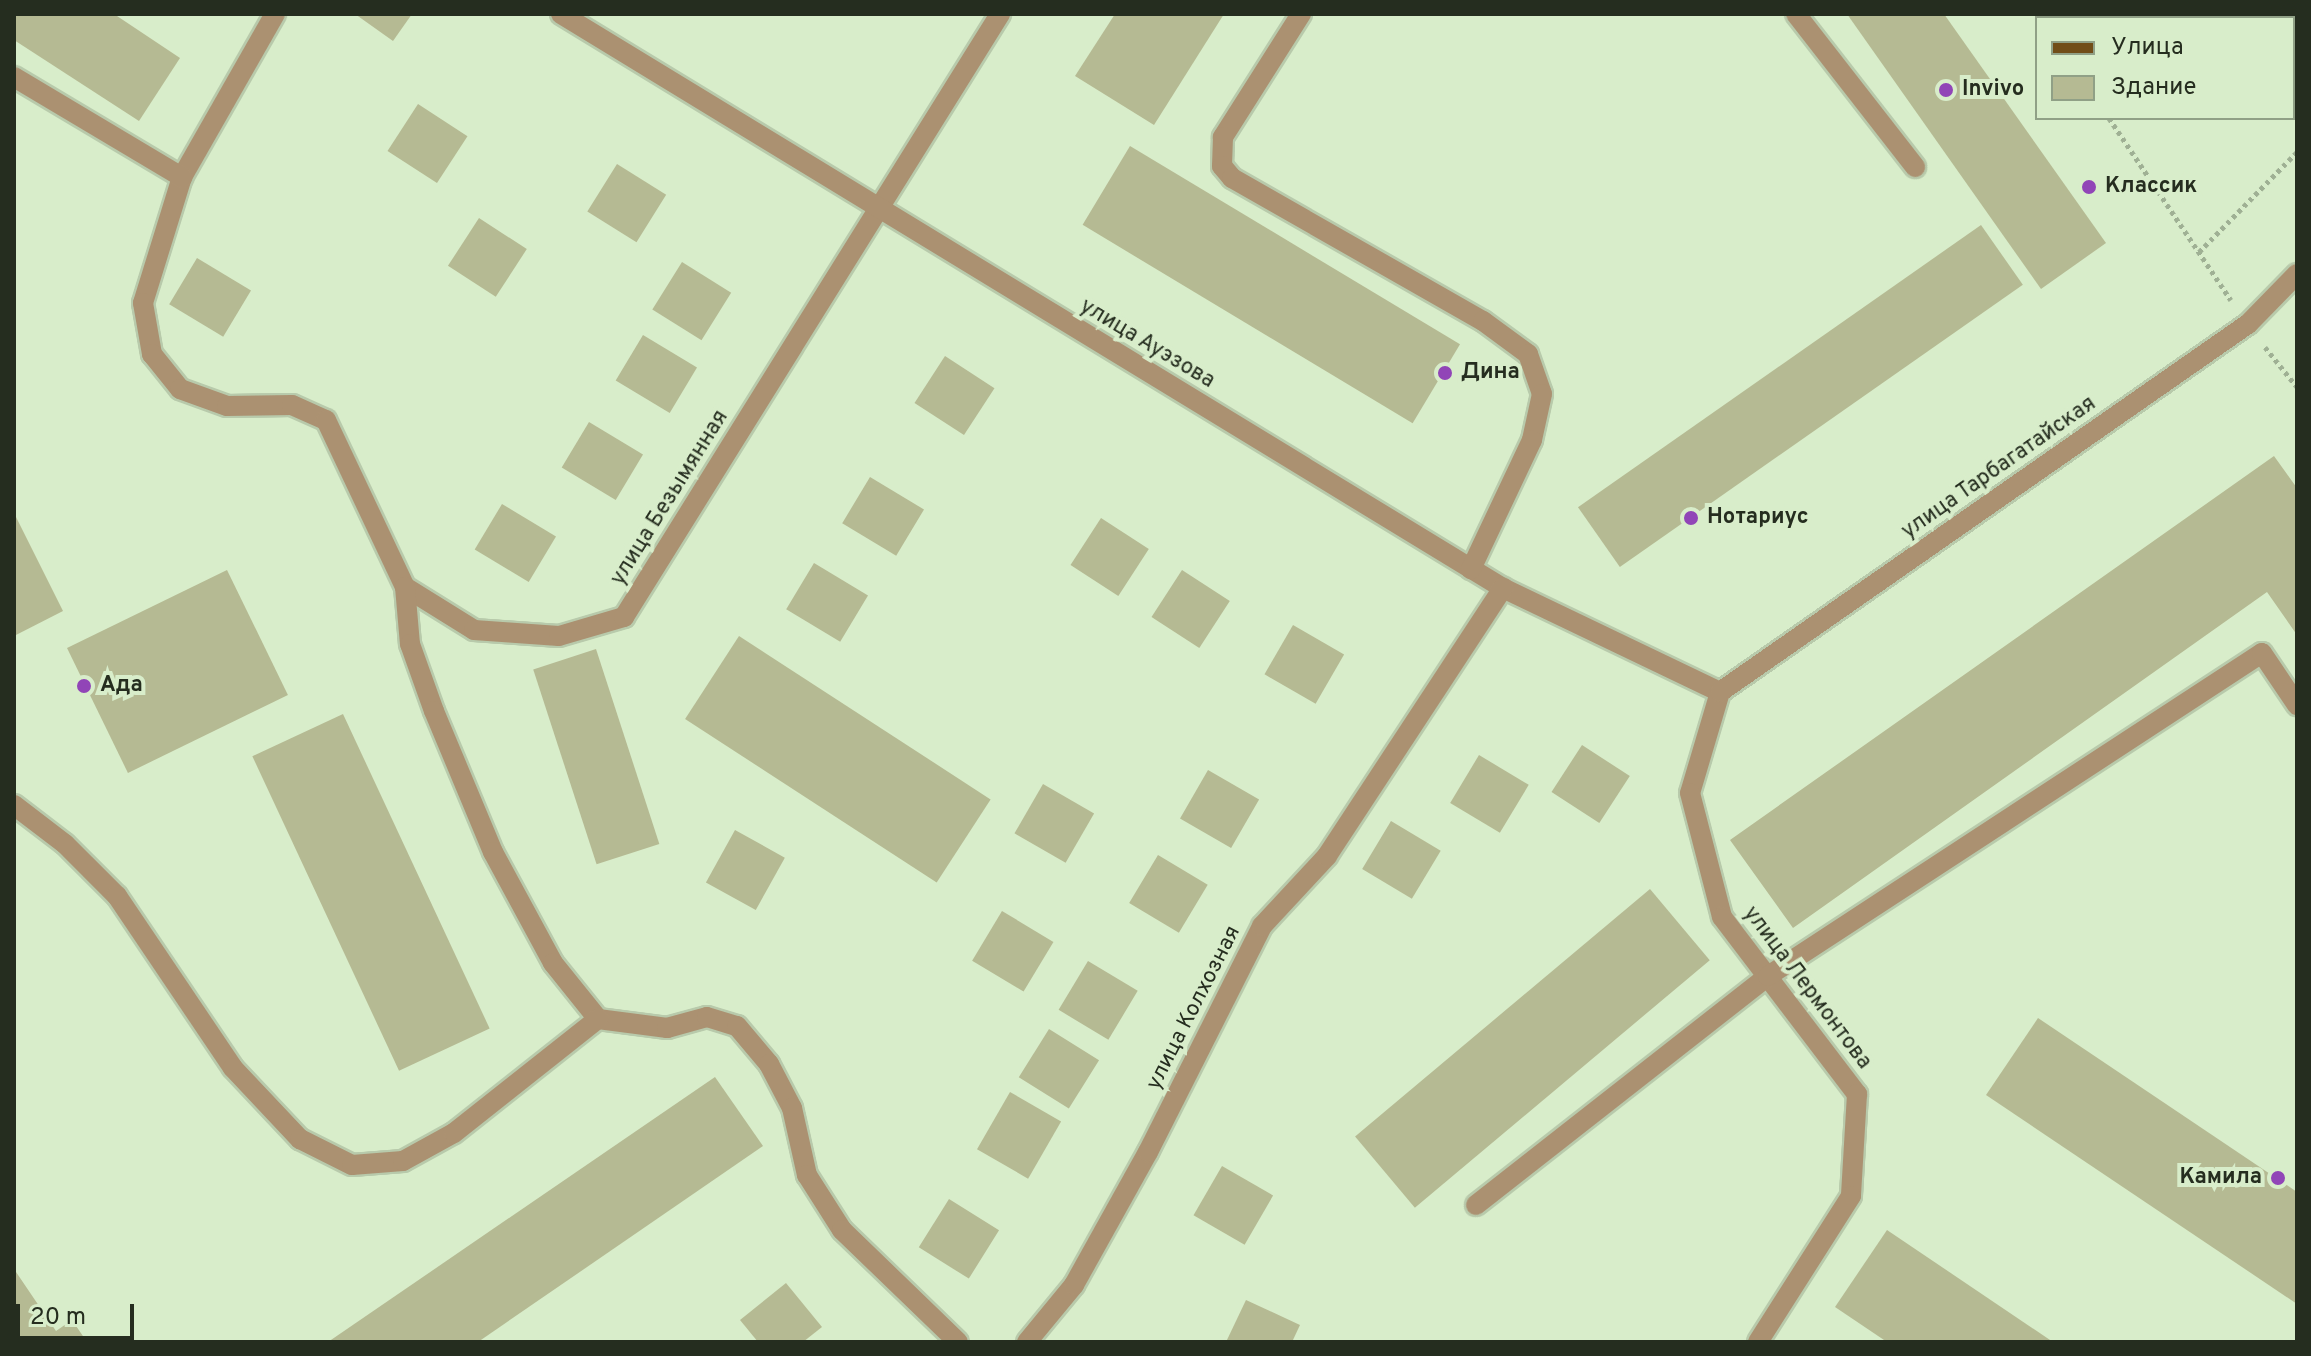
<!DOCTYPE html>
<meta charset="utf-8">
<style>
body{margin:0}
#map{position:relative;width:2311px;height:1356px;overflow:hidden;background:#d8edca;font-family:Overpass,sans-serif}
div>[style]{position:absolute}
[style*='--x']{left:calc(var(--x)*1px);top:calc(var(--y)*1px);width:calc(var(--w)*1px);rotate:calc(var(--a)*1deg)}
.building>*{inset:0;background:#b5ba93;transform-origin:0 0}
.path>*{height:5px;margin-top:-2.5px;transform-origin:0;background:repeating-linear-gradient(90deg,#9fb094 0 4px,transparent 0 8px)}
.roads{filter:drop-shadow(2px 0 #b8caab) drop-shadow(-2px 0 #b8caab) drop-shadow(0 2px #b8caab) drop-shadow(0 -2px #b8caab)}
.minor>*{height:20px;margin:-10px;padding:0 10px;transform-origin:10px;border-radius:10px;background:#ab9171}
.major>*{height:20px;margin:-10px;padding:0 10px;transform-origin:10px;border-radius:10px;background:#714d18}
.dots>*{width:22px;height:22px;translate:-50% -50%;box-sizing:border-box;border:4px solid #d8edca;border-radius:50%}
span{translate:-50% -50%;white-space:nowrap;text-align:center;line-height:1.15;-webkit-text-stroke:8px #d8edca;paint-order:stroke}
.poi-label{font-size:22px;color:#252d1f;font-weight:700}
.left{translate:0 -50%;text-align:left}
.right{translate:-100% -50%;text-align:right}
.street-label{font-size:22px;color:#252d1f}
.frame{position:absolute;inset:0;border:16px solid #252d1f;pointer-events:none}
.legend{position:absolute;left:2035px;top:16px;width:260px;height:104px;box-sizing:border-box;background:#d8edca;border:2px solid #90a086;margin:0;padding:10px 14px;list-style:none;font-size:24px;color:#252d1f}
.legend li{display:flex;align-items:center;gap:16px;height:40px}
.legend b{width:40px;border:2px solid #90a086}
.scale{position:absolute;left:16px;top:1304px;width:118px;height:36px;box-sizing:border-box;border:4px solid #252d1f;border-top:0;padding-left:10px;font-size:24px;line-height:28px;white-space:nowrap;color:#252d1f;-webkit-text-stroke:6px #d8edca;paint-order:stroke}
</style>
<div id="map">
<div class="building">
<div style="clip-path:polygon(14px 14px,114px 14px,180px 58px,139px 121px,14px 40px)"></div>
<div style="clip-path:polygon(355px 14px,412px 14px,393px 41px)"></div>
<div style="clip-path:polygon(1115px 14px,1224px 14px,1154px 125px,1075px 76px)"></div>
<div style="clip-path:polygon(1847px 14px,1944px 14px,2106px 243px,2041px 289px)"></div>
<div style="left:418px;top:104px;width:59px;height:56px;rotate:33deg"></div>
<div style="left:1130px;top:146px;width:385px;height:92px;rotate:31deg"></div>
<div style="left:617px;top:164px;width:58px;height:56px;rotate:32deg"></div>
<div style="left:479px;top:218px;width:57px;height:57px;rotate:33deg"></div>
<div style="left:1981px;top:225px;width:73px;height:492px;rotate:55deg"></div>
<div style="left:197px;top:258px;width:63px;height:54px;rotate:31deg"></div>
<div style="left:682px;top:262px;width:58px;height:56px;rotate:32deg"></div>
<div style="left:643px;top:335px;width:63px;height:53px;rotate:31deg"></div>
<div style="left:945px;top:356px;width:59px;height:56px;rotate:33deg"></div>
<div style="left:589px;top:422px;width:63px;height:53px;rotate:31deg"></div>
<div style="clip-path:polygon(2274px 456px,2297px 488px,2297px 635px,2267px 592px,1793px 928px,1730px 840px)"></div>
<div style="left:870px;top:477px;width:63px;height:54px;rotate:31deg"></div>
<div style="left:502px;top:504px;width:63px;height:53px;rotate:31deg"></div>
<div style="clip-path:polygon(14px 513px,63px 611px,14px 636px)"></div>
<div style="left:1101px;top:518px;width:57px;height:56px;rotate:33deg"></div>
<div style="left:814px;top:563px;width:63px;height:54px;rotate:31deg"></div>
<div style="left:227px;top:570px;width:139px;height:178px;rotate:64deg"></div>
<div style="left:1182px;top:570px;width:57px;height:56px;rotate:33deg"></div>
<div style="left:1293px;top:625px;width:59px;height:57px;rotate:30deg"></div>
<div style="left:739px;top:636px;width:300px;height:99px;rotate:33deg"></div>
<div style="left:596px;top:649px;width:205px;height:66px;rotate:72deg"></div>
<div style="left:343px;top:714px;width:347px;height:100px;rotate:65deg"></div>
<div style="left:1582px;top:745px;width:57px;height:56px;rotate:33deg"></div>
<div style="left:1479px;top:755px;width:58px;height:56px;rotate:31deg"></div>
<div style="left:1208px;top:770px;width:59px;height:56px;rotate:30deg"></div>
<div style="left:1043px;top:784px;width:59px;height:57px;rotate:30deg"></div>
<div style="left:1391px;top:821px;width:58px;height:56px;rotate:31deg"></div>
<div style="left:735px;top:830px;width:57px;height:60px;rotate:29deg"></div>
<div style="left:1158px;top:855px;width:58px;height:56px;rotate:31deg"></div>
<div style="left:1650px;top:889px;width:93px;height:385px;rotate:50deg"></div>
<div style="left:1002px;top:911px;width:60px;height:58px;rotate:31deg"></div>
<div style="left:1088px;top:961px;width:58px;height:57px;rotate:31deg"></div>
<div style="clip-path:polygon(2038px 1018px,2297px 1192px,2297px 1304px,1986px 1095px)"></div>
<div style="left:1049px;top:1029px;width:59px;height:57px;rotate:32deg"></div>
<div style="clip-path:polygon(715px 1077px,763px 1146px,478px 1342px,328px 1342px)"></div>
<div style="left:1010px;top:1092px;width:59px;height:66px;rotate:30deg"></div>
<div style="left:1222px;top:1166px;width:59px;height:57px;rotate:30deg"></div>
<div style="left:949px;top:1199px;width:59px;height:57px;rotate:32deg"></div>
<div style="clip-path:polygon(1887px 1230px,2053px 1342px,1887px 1342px,1835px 1307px)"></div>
<div style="clip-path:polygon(14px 1269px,56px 1331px,72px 1320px,87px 1342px,14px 1342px)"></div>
<div style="clip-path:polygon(786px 1283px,822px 1327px,803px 1342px,758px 1342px,740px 1320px)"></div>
<div style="clip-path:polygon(1246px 1300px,1300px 1325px,1292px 1342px,1226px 1342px)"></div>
</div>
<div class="path">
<div style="--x:2042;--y:14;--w:5;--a:53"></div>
<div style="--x:2109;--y:118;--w:219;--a:56.2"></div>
<div style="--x:2199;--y:252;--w:140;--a:-45.6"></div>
<div style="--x:2265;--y:347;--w:51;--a:51.3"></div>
</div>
<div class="roads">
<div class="minor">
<div style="--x:275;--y:14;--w:188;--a:119.7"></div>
<div style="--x:182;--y:177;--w:132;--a:107.2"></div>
<div style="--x:143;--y:303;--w:52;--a:80"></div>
<div style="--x:152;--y:354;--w:45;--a:51.3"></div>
<div style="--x:180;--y:389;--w:50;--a:19.9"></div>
<div style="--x:227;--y:406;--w:65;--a:-0.9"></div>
<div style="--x:292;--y:405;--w:37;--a:24"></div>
<div style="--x:326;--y:420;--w:185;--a:64.7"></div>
<div style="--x:405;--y:587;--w:81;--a:31.9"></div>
<div style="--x:474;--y:630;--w:85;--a:4"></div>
<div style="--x:559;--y:636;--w:68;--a:-16.3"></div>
<div style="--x:624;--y:617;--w:711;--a:-58.05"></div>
<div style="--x:561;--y:14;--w:1103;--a:31.36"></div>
<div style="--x:1503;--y:588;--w:241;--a:25.6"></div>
<div style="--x:1301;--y:14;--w:146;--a:122.4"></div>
<div style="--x:1223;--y:137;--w:29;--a:92"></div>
<div style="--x:1222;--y:166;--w:16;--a:50"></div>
<div style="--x:1232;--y:178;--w:289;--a:29.7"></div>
<div style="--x:1483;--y:321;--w:56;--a:36.3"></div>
<div style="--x:1528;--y:354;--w:42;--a:70.7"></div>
<div style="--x:1542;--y:394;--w:47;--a:102.3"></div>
<div style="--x:1532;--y:440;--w:143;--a:115.3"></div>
<div style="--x:1796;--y:14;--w:194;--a:52.1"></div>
<div style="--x:14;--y:77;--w:196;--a:30.8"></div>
<div style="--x:405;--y:587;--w:57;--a:85"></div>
<div style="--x:410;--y:644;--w:71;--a:70.3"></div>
<div style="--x:434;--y:711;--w:153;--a:67.3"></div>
<div style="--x:493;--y:852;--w:126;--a:61.6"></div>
<div style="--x:553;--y:963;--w:72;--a:51.2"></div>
<div style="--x:598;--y:1019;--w:70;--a:7.4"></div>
<div style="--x:667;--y:1028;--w:41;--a:-15.4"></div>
<div style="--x:707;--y:1017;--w:31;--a:17"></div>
<div style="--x:737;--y:1026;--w:50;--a:49.9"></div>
<div style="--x:769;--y:1064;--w:50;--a:62.4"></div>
<div style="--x:792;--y:1108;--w:69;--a:77.4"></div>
<div style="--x:807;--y:1175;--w:65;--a:57.5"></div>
<div style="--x:842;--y:1230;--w:161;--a:44"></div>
<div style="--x:1720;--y:692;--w:105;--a:106.5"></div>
<div style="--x:1690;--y:793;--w:128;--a:75.5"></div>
<div style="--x:1722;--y:917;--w:223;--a:52.7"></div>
<div style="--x:1857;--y:1094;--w:102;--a:93.4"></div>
<div style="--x:1851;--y:1196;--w:173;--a:122.5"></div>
<div style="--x:1720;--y:692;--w:644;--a:-34.88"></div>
<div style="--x:2248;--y:324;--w:70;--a:-45.6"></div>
<div style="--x:14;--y:805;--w:64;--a:37.4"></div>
<div style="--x:65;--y:844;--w:74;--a:45"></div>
<div style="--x:117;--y:896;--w:207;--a:56"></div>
<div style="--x:233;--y:1068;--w:98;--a:46.7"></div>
<div style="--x:300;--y:1139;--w:58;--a:26.6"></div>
<div style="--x:352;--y:1165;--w:51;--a:-4.5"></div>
<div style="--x:403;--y:1161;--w:58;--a:-28.8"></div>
<div style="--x:454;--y:1133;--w:184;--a:-38.4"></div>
<div style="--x:1476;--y:1205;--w:371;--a:-38.1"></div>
<div style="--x:1768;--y:976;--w:590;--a:-33.18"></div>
<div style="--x:2262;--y:653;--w:63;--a:56.1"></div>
<div style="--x:1027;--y:1342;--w:74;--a:-50.5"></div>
<div style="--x:1074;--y:1285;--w:152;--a:-60.9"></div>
<div style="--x:1148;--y:1152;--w:253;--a:-63.2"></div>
<div style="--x:1262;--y:926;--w:96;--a:-47.1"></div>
<div style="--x:1327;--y:856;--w:321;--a:-56.7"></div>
</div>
<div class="major">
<div style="--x:2235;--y:14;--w:5;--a:53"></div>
<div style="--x:2293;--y:94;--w:7;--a:56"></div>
</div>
</div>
<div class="dots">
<div style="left:1946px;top:90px;background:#9145b7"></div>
<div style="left:2089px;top:187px;background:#9145b7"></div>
<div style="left:1445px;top:373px;background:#9145b7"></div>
<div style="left:1691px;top:518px;background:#9145b7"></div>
<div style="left:84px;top:686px;background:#9145b7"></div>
<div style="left:2278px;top:1178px;background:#9145b7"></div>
</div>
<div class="poi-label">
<span class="left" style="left:1962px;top:90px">Invivo</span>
<span class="left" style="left:2105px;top:187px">Классик</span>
<span class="left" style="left:1461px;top:373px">Дина</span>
<span class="left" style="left:1707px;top:518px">Нотариус</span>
<span class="left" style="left:100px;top:686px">Ада</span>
<span class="right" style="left:2262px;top:1178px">Камила</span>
</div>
<div class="street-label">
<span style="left:1147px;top:344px;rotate:31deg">улица Ауэзова</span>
<span style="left:1999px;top:468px;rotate:-35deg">улица Тарбагатайская</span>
<span style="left:670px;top:498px;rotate:-58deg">улица Безымянная</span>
<span style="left:1807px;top:988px;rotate:53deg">улица Лермонтова</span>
<span style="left:1194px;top:1008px;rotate:-63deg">улица Колхозная</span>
</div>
<div class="frame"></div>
<ul class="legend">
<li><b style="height:10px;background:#714d18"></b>Улица</li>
<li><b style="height:22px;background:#b5ba93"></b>Здание</li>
</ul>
<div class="scale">20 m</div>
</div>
